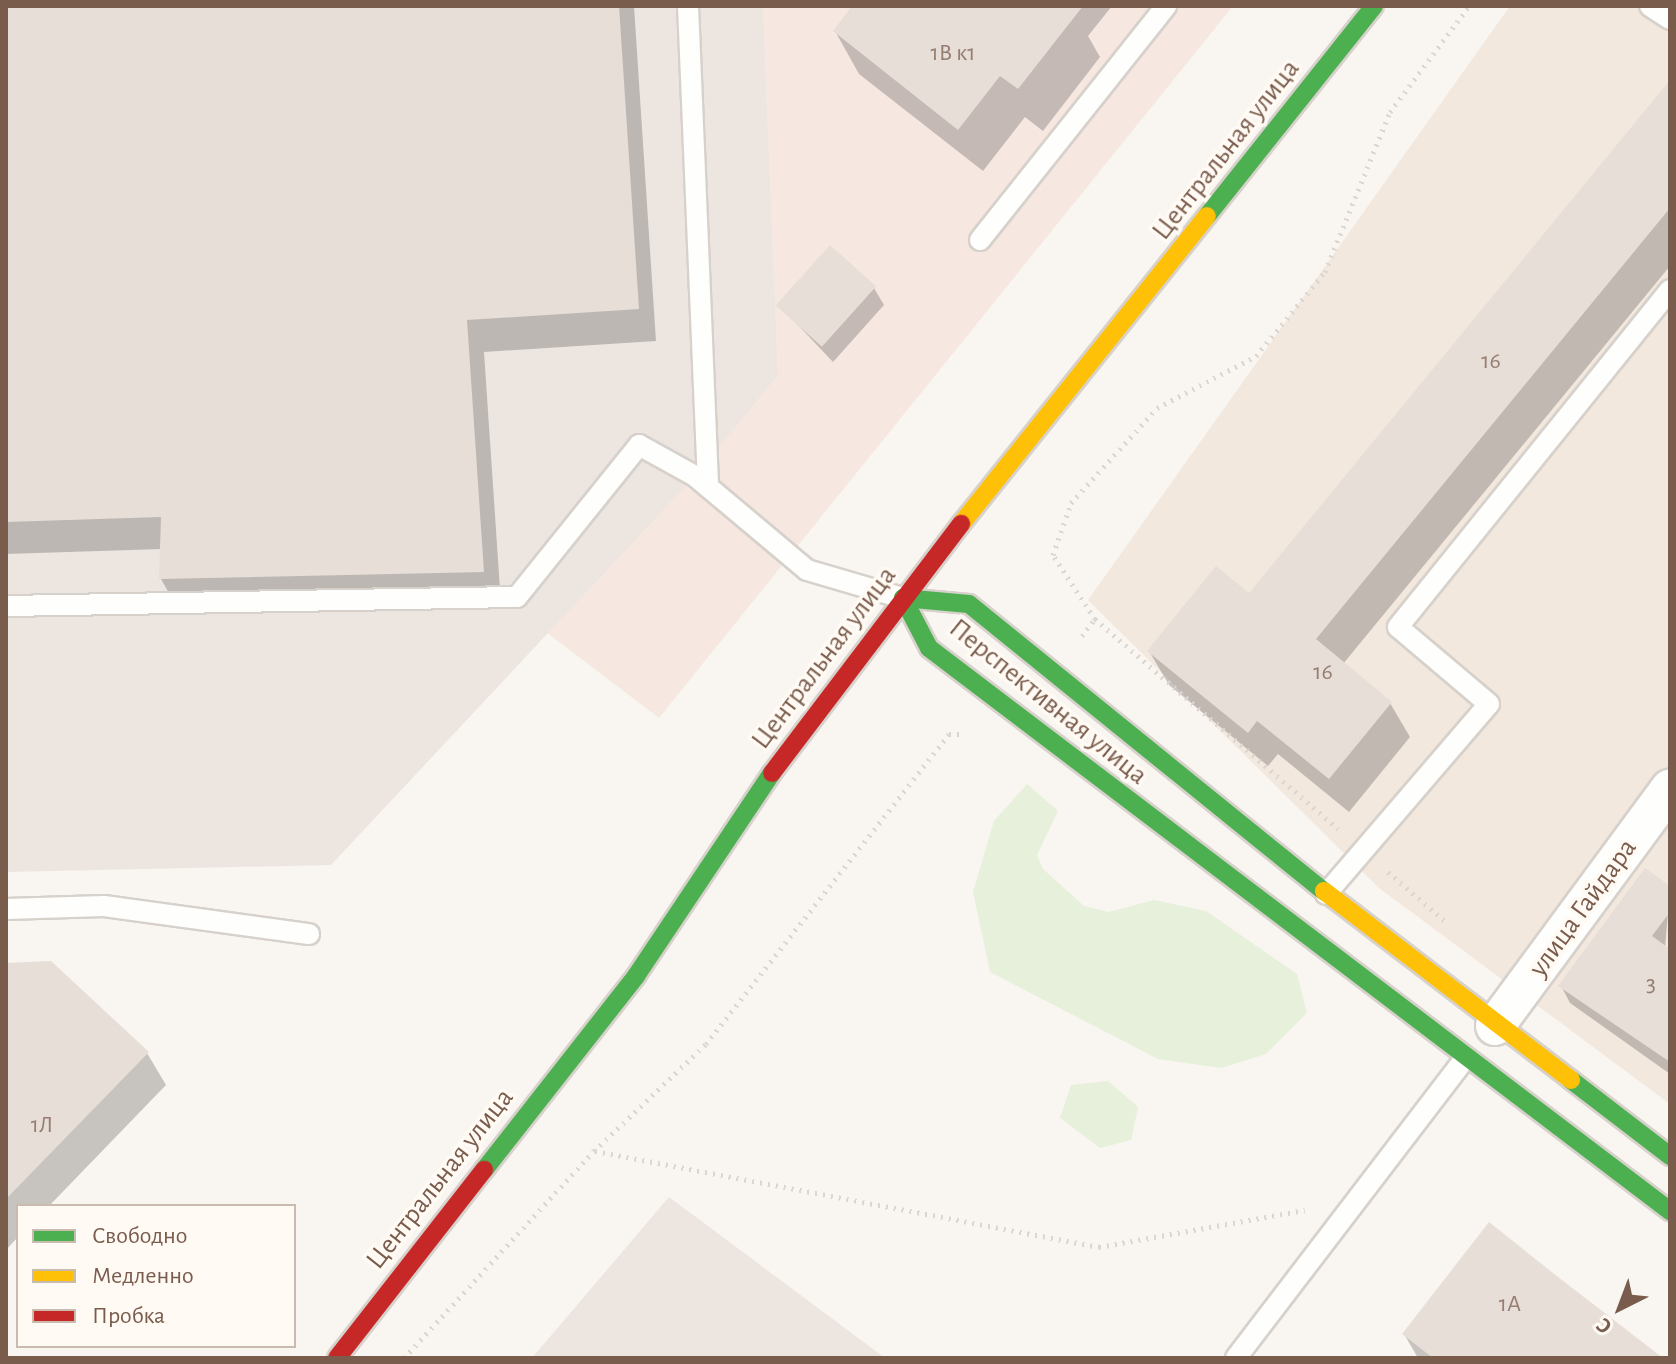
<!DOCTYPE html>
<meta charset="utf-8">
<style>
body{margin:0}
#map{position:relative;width:1676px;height:1364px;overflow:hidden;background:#f9f5f0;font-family:"Alegreya Sans",sans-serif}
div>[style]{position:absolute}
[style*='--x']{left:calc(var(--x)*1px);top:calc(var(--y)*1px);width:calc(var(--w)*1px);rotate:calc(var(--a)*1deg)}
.residential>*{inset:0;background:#f2e8de}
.commercial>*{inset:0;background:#f6e8e1}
.industrial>*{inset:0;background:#ede5e0}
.green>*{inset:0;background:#e7f0db}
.shadow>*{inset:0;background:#0003}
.building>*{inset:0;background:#e6ded7;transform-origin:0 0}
.path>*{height:5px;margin-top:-2.5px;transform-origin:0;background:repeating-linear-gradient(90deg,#dcd5d0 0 2px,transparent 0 8px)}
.roads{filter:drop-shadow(2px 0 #d7d1cb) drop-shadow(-2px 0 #d7d1cb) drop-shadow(0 2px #d7d1cb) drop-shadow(0 -2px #d7d1cb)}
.lane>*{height:20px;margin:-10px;padding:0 10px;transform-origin:10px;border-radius:10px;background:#fefefd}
.street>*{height:38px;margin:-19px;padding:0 19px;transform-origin:19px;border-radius:19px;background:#fefefd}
.fast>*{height:18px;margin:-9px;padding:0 9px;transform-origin:9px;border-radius:9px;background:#4caf50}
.slow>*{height:18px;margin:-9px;padding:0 9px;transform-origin:9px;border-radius:9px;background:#ffc107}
.jam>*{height:18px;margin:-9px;padding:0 9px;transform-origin:9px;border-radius:9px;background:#c62828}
span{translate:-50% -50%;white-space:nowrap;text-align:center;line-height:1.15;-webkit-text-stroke:7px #fffaf3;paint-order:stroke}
.number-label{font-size:24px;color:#977e72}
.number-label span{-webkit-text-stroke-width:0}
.street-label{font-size:28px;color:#7a5c4d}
.frame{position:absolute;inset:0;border:8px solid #7a5c4d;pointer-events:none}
.legend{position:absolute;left:16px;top:1204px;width:280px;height:144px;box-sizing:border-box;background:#fffaf3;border:2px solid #cabbb1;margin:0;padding:10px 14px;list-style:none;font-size:24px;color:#7a5c4d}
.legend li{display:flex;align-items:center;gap:16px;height:40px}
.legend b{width:40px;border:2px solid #cabbb1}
.north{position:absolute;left:1580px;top:1268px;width:80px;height:80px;-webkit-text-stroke:6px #fffaf3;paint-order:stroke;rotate:222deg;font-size:22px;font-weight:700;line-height:32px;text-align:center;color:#7a5c4d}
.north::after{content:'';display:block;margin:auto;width:28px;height:36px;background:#7a5c4d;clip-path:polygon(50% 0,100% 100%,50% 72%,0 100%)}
</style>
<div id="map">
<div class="residential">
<div style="clip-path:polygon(1510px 6px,1670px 6px,1670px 1104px,1379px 888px,1088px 600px)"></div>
</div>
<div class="commercial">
<div style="clip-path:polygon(763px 6px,1233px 6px,659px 718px,546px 632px,778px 375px)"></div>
</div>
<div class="industrial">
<div style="clip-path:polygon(6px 6px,763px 6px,778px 375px,695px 476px,331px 865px,6px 872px)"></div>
<div style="clip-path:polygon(669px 1197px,885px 1358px,532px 1358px)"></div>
</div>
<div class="green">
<div style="clip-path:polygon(1027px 784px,1058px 811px,1037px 855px,1043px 869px,1084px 906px,1109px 912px,1154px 900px,1206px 911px,1297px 974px,1307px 1013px,1266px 1054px,1221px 1068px,1158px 1059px,990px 972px,973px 892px,994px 821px)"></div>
<div style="clip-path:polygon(1108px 1081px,1138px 1107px,1131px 1140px,1100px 1148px,1060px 1118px,1071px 1085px)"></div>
</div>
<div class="shadow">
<div style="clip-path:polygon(6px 6px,634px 6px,656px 341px,484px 352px,501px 604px,179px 611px,161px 579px,162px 549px,6px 554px)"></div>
<div style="clip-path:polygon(855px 6px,1112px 6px,1088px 36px,1100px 57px,1043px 131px,1025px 117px,983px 171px,859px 74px,835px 31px)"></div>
<div style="clip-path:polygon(1670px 83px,1670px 266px,1343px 664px,1390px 703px,1410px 737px,1349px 812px,1278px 754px,1268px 766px,1169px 685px,1149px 651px,1249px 596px)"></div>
<div style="clip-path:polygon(874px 288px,884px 305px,833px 362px,779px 305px)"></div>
<div style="clip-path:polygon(1670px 889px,1665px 948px,1670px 1074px,1570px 1003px,1561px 986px)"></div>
<div style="clip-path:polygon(6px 965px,147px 1053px,166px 1085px,49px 1206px,18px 1206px,18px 1237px,6px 1250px)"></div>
<div style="clip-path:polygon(1404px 1334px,1660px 1358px,1418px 1358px)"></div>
</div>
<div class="building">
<div style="clip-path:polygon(6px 6px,619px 6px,639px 309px,467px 320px,484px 572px,159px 579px,161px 517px,6px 522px)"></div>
<div style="clip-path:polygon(852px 6px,1083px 6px,1018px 89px,1000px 76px,958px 130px,833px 31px)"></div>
<div style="clip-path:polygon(1670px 80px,1670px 208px,1316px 639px,1392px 702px,1329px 779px,1257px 721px,1248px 733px,1147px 651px,1216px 566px,1249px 593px)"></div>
<div style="left:830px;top:245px;width:62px;height:81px;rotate:42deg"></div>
<div style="clip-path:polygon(1645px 868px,1670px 886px,1670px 912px,1652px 936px,1670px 949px,1670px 1062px,1558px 986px)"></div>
<div style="clip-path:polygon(51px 961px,149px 1052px,6px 1199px,6px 963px)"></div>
<div style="clip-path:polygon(1489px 1222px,1558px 1277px,1663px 1358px,1433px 1358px,1402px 1334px)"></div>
</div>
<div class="path">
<div style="--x:1095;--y:619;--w:321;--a:40.8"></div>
<div style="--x:1082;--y:636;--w:21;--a:-53"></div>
<div style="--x:1095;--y:619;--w:77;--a:-123.3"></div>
<div style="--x:1053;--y:555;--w:55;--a:-70.9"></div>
<div style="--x:1071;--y:503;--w:128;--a:-47.8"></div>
<div style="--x:1157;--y:408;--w:112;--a:-27.7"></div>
<div style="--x:1256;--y:356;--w:109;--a:-50.6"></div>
<div style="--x:1325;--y:272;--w:173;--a:-67.9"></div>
<div style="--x:1390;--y:112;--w:132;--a:-53.3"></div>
<div style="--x:1388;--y:872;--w:78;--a:40.8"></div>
<div style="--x:595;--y:1151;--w:513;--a:10.78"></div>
<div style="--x:1099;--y:1247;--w:209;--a:-10.2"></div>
<div style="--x:404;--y:1358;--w:281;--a:-47.5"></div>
<div style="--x:594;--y:1151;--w:155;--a:-43.7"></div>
<div style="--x:706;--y:1044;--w:394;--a:-51.9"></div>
<div style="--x:949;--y:734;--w:16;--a:0"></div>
</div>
<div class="roads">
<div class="lane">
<div style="--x:688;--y:6;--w:481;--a:87.6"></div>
<div style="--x:1650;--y:6;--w:24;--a:33"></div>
<div style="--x:980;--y:240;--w:299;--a:-51.5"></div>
<div style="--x:6;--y:606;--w:511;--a:-1.01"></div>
<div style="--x:517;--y:597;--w:195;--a:-51.2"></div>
<div style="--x:639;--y:445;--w:64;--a:29"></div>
<div style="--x:695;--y:476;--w:146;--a:40"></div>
<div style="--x:807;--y:570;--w:100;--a:16.3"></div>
<div style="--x:1326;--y:894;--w:250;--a:-49.4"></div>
<div style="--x:1489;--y:704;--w:119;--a:-139.8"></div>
<div style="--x:1398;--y:627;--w:433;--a:-51.1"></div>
<div style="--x:6;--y:909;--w:98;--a:-1.8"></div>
<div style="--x:104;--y:906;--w:207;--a:7.8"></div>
<div style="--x:1236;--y:1358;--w:375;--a:-52.6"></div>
</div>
<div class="street">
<div style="--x:1495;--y:1026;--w:295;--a:-53.6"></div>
</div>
<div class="fast">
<div style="--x:1207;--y:216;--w:268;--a:-51.5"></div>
<div style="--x:903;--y:598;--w:56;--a:62.5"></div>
<div style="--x:929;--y:648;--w:931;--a:37.23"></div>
<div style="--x:903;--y:598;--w:66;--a:5.2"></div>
<div style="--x:969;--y:604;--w:457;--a:39"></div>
<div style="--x:1571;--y:1080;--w:125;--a:37.5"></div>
<div style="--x:484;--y:1170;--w:246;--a:-51.9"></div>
<div style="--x:636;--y:976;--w:244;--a:-56.2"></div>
</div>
<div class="slow">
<div style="--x:961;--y:524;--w:394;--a:-51.4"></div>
<div style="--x:1324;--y:891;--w:311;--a:37.4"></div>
</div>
<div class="jam">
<div style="--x:772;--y:773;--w:313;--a:-52.8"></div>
<div style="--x:337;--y:1358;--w:239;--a:-52"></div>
</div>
</div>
<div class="number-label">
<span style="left:953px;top:54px">1В к1</span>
<span style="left:1491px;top:362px">16</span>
<span style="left:1323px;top:673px">16</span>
<span style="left:1651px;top:985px">3</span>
<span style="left:42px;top:1126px">1Л</span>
<span style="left:1510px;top:1305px">1А</span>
</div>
<div class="street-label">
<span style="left:1226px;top:150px;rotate:-52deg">Центральная улица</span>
<span style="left:824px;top:658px;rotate:-53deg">Центральная улица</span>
<span style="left:1048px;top:702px;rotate:39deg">Перспективная улица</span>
<span style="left:1583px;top:908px;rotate:-54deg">улица Гайдара</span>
<span style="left:440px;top:1179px;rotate:-52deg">Центральная улица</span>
</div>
<div class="frame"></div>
<ul class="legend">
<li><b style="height:10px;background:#4caf50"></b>Свободно</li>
<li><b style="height:10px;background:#ffc107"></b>Медленно</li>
<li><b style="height:10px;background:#c62828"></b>Пробка</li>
</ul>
<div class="north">С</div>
</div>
